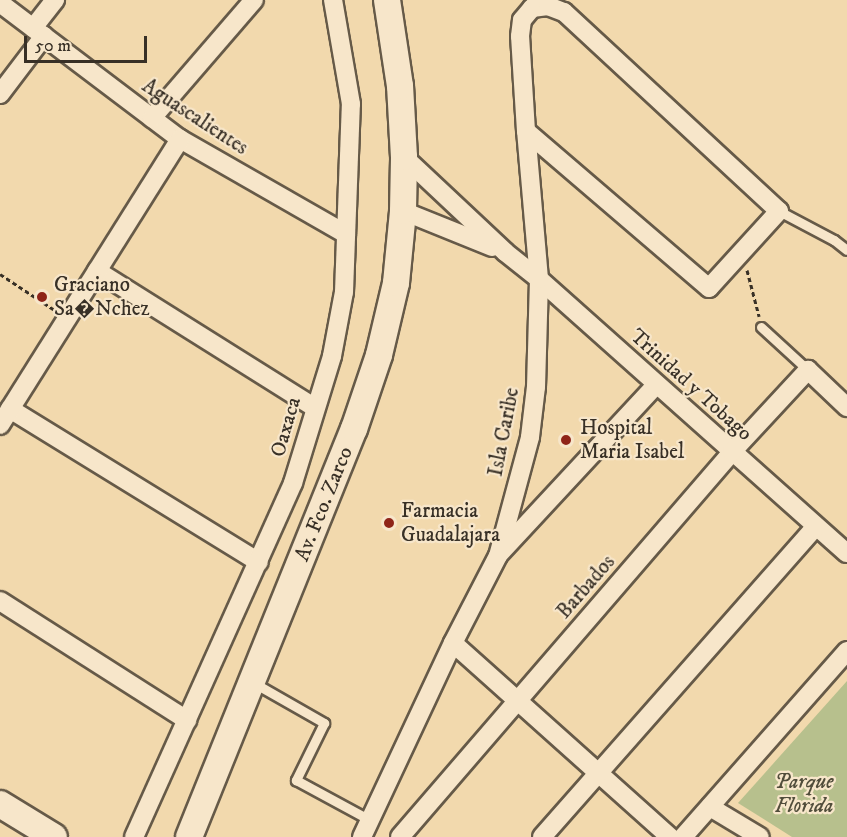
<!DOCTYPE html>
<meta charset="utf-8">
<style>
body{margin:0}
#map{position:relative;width:847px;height:837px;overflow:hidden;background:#f2d9ad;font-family:"IM FELL DW Pica",serif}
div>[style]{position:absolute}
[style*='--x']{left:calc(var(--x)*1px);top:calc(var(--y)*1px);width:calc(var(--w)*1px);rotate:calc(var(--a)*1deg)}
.green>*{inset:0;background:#b7c08d}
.path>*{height:3px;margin-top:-1.5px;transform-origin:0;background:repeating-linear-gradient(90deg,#383026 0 4.5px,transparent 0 7.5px)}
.roads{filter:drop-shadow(2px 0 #665a48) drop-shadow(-2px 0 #665a48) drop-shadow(0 2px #665a48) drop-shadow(0 -2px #665a48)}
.lane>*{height:9px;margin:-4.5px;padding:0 4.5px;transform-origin:4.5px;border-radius:4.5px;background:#f7e6ca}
.street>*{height:18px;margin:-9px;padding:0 9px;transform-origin:9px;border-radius:9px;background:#f7e6ca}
.secondary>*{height:26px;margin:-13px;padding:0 13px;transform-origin:13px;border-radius:13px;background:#f7e6ca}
.dots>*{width:16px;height:16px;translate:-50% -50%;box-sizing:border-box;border:3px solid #f7e6ca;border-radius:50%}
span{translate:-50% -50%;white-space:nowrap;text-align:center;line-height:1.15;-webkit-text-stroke:4.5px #f7e6ca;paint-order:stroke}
.street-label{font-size:21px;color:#383026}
.poi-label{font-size:21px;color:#383026}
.left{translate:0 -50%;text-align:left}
.park-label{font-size:21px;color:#514d3b;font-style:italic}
.scale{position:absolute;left:24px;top:36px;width:123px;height:27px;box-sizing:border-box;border:3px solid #383026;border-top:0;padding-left:8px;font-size:18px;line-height:21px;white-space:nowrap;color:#383026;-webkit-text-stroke:4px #f7e6ca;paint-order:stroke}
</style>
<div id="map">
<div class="green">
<div style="clip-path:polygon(847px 681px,847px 837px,792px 837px,738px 803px)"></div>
</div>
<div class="path">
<div style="--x:747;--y:270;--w:48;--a:75.4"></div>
<div style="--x:0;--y:274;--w:64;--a:33.4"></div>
</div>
<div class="roads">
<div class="lane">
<div style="--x:779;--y:211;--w:62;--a:27.8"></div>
<div style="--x:834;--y:240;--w:16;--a:38"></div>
<div style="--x:761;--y:327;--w:64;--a:42.5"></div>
<div style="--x:254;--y:683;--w:81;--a:29.7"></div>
<div style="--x:324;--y:723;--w:64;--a:116.2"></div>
<div style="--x:296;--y:780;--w:84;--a:28.4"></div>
</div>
<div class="street">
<div style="--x:0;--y:3;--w:226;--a:37.1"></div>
<div style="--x:180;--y:139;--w:191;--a:29.8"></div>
<div style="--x:33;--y:28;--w:36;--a:-52"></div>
<div style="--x:0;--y:94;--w:73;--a:-52.8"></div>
<div style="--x:152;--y:118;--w:156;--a:-49.2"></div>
<div style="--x:404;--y:157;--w:139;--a:43.2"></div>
<div style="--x:505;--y:252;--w:43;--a:38.5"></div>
<div style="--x:539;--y:279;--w:412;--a:41.7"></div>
<div style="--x:403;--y:211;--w:96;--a:22"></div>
<div style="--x:97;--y:271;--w:257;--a:32.1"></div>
<div style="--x:10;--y:409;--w:292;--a:31.6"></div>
<div style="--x:0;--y:425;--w:338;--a:-57.8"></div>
<div style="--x:500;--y:553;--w:229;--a:-47.1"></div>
<div style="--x:0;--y:601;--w:222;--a:32.5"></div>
<div style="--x:453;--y:643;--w:291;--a:41.8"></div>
<div style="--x:710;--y:807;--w:58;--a:31"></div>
<div style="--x:134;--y:837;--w:388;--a:-65.8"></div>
<div style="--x:293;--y:483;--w:133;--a:-72.9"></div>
<div style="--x:332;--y:356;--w:65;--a:-79.4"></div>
<div style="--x:344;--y:292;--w:188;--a:-87.9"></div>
<div style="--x:351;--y:104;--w:106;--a:-99.8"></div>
<div style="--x:362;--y:837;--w:214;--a:-64.9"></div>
<div style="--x:453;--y:643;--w:98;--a:-62.7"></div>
<div style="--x:498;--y:556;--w:123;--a:-74.9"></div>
<div style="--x:530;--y:437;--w:50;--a:-83.2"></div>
<div style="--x:536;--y:387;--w:108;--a:-88.4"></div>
<div style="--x:539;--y:279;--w:149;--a:-95"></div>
<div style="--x:526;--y:131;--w:95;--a:-93.6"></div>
<div style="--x:520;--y:36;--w:16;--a:-83"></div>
<div style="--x:522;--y:20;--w:16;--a:-50"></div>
<div style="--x:532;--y:8;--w:16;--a:-7"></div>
<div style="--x:548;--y:6;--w:17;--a:21"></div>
<div style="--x:564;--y:12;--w:293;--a:42.8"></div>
<div style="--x:779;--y:211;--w:104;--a:132.3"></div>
<div style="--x:709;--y:288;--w:241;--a:-139.4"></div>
<div style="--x:400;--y:837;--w:508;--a:-49.23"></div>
<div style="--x:732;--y:452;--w:112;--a:-47.2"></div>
<div style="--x:808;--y:370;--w:54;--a:43.5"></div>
<div style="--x:542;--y:837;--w:414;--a:-48.6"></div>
<div style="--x:683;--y:837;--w:248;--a:-48.6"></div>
</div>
<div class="secondary">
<div style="--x:0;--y:804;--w:63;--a:31.4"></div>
<div style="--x:189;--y:837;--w:440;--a:-68"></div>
<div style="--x:354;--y:429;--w:78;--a:-71.3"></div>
<div style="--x:379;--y:355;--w:74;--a:-76.7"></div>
<div style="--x:396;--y:283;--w:72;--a:-84.4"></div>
<div style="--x:403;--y:211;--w:54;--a:-88.9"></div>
<div style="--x:404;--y:157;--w:71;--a:-93.2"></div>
<div style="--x:400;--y:86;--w:87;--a:-98.6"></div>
</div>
</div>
<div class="dots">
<div style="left:42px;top:297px;background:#8f2418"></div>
<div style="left:566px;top:440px;background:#8f2418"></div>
<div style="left:389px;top:523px;background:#8f2418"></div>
</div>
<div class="street-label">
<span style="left:195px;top:117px;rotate:33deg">Aguascalientes</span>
<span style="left:691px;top:385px;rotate:42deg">Trinidad y Tobago</span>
<span style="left:286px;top:427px;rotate:-74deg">Oaxaca</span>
<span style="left:504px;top:432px;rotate:-79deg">Isla Caribe</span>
<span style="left:324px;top:504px;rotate:-68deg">Av. Fco. Zarco</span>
<span style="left:586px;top:587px;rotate:-49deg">Barbados</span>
</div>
<div class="poi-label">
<span class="left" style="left:54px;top:297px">Graciano<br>Sa�Nchez</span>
<span class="left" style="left:580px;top:440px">Hospital<br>Maria Isabel</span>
<span class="left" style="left:401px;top:523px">Farmacia<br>Guadalajara</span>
</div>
<div class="park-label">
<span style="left:804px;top:794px">Parque<br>Florida</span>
</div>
<div class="scale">50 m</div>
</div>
